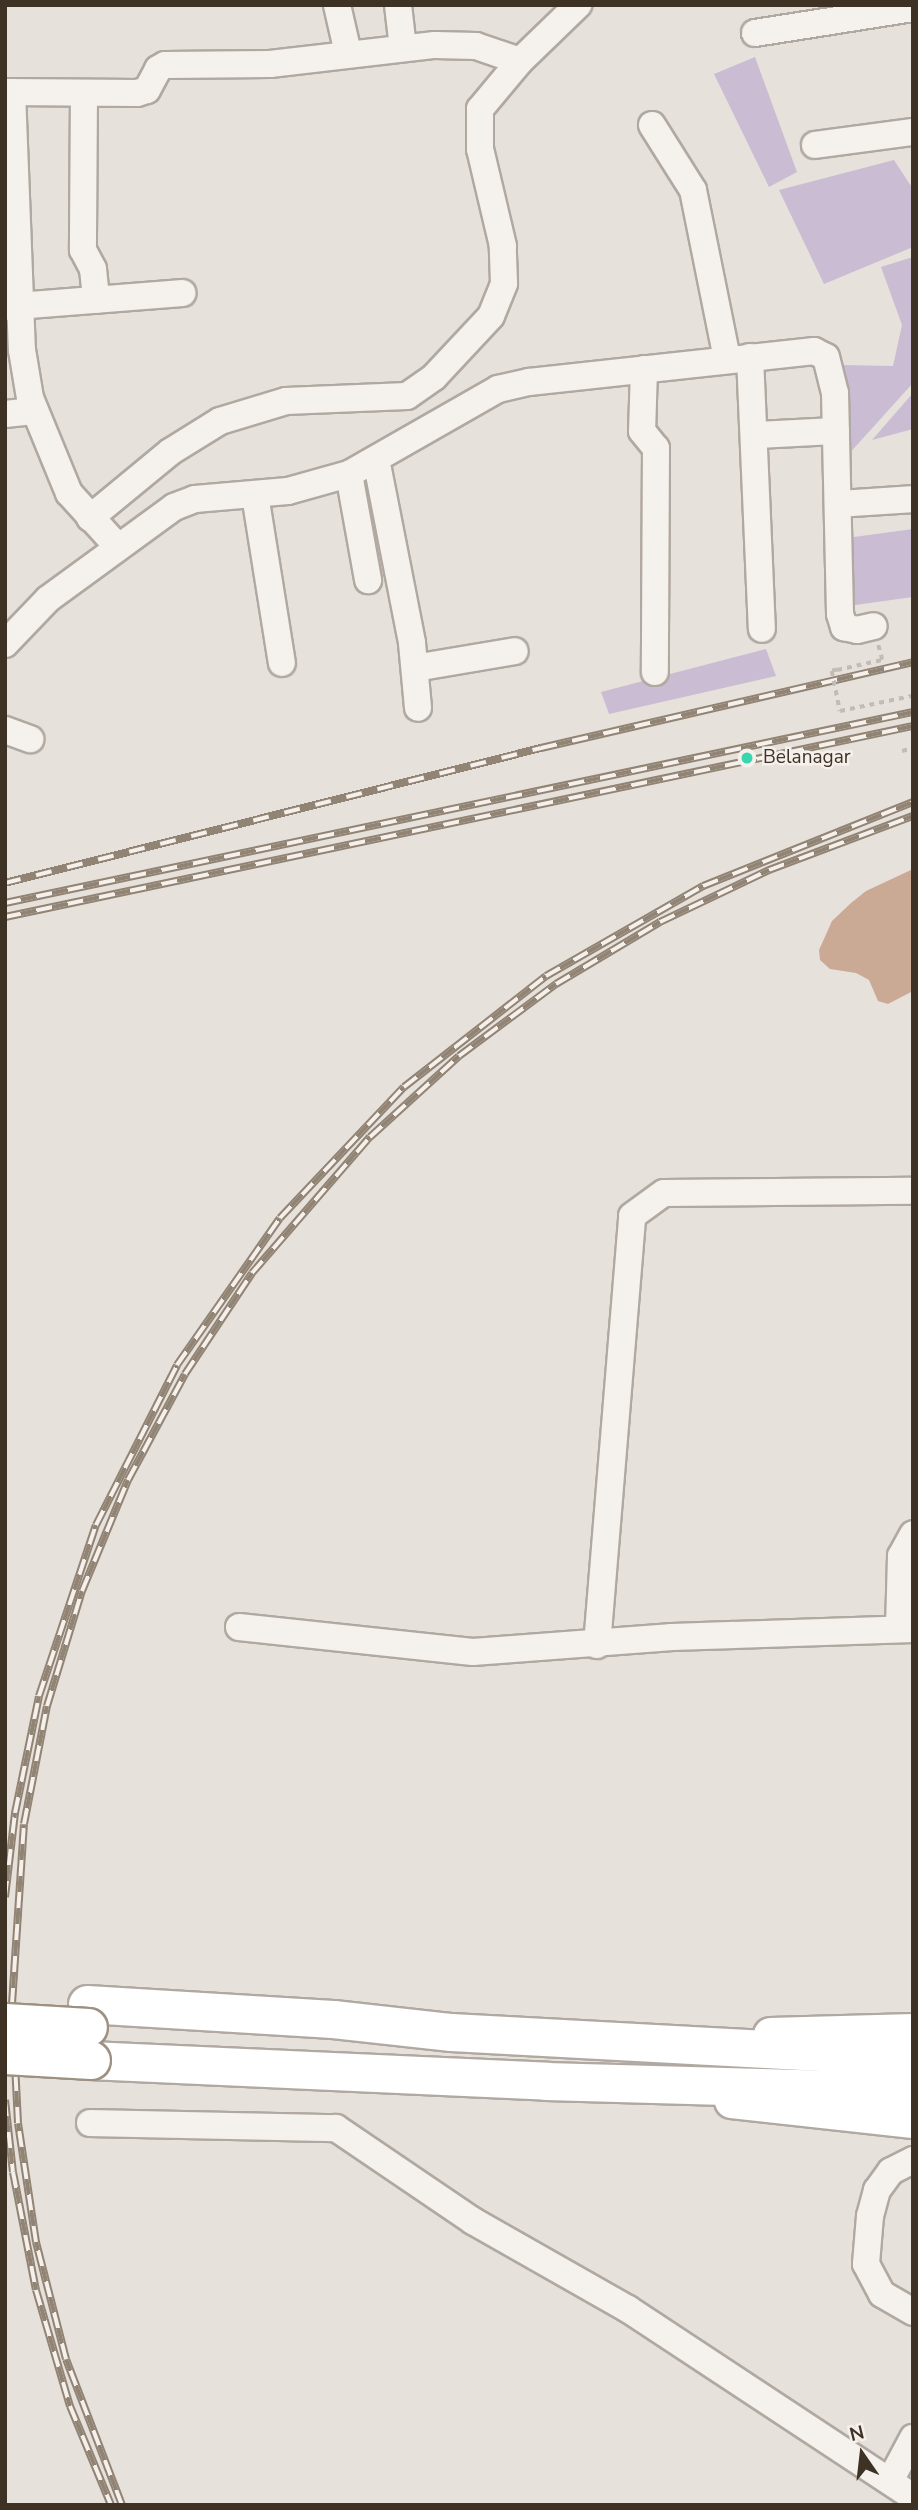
<!DOCTYPE html>
<style>
body{margin:0}
#map{position:relative;width:918px;height:2510px;overflow:hidden;background:#e7e1dc;font-family:"Nunito Sans",sans-serif}
div>[style]{position:absolute}
[style*='--x']{left:calc(var(--x)*1px);top:calc(var(--y)*1px);width:calc(var(--w)*1px);rotate:calc(var(--a)*1deg)}
.green>*{inset:0;background:#cabcd2}
.water>*{inset:0;background:#caaa94}
.path>*{height:3.5px;margin-top:-1.75px;transform-origin:0;background:repeating-linear-gradient(90deg,#c2bcb6 0 5px,transparent 0 10px)}
.roads{filter:drop-shadow(2px 0 #b1a9a1) drop-shadow(-2px 0 #b1a9a1) drop-shadow(0 2px #b1a9a1) drop-shadow(0 -2px #b1a9a1)}
.minor>*{height:26px;margin:-13px;padding:0 13px;transform-origin:13px;border-radius:13px;background:#f5f2ee}
.major>*{height:33px;margin:-16.5px;padding:0 16.5px;transform-origin:16.5px;border-radius:16.5px;background:#fff}
.highway>*{height:37px;margin:-18.5px;padding:0 18.5px;transform-origin:18.5px;border-radius:18.5px;background:#fff}
.rail>*{height:8px;margin-top:-4px;transform-origin:0;background:repeating-linear-gradient(90deg,#f5f0eb 0 16px,#918474 0 32px);box-sizing:border-box;border-block:2px solid #918474}
.path-bridge>*{height:3.5px;margin-top:-1.75px;transform-origin:0;background:repeating-linear-gradient(90deg,#c2bcb6 0 5px,transparent 0 10px)}
.bridges{filter:drop-shadow(2px 0 #9e9182) drop-shadow(-2px 0 #9e9182) drop-shadow(0 2px #9e9182) drop-shadow(0 -2px #9e9182)}
.highway-bridge>*{height:37px;margin:-18.5px;padding:0 18.5px;transform-origin:18.5px;border-radius:18.5px;background:#fff}
.dots>*{width:19px;height:19px;translate:-50% -50%;box-sizing:border-box;border:4px solid #f5f0eb;border-radius:50%}
span{translate:-50% -50%;white-space:nowrap;text-align:center;line-height:1.15;-webkit-text-stroke:5px #f5f0eb;paint-order:stroke}
.poi-label{font-size:19px;color:#3e3225}
.left{translate:0 -50%;text-align:left}
.frame{position:absolute;inset:0;border:7px solid #3e3225;pointer-events:none}
.north{position:absolute;left:827px;top:2419px;width:70px;height:70px;-webkit-text-stroke:5px #f5f0eb;paint-order:stroke;rotate:346deg;font-size:19px;font-weight:700;line-height:28px;text-align:center;color:#3e3225}
.north::after{content:'';display:block;margin:auto;width:24px;height:32px;background:#3e3225;clip-path:polygon(50% 0,100% 100%,50% 72%,0 100%)}
</style>
<div id="map">
<div class="green">
<div style="clip-path:polygon(755px 57px,797px 172px,769px 187px,714px 74px)"></div>
<div style="clip-path:polygon(894px 160px,913px 189px,913px 247px,824px 284px,779px 190px)"></div>
<div style="clip-path:polygon(913px 257px,913px 383px,847px 456px,842px 365px,893px 366px,902px 325px,881px 267px)"></div>
<div style="clip-path:polygon(913px 393px,913px 429px,872px 440px)"></div>
<div style="clip-path:polygon(913px 529px,913px 597px,848px 606px,854px 537px)"></div>
<div style="clip-path:polygon(766px 649px,776px 676px,609px 714px,601px 692px)"></div>
</div>
<div class="water">
<div style="clip-path:polygon(913px 869px,913px 991px,888px 1004px,878px 1001px,869px 980px,856px 973px,830px 969px,820px 960px,819px 950px,832px 921px,851px 903px,866px 891px)"></div>
</div>
<div class="path">
<div style="--x:837;--y:670;--w:46;--a:-12.5"></div>
<div style="--x:882;--y:660;--w:16;--a:-105"></div>
<div style="--x:911;--y:696;--w:2;--a:0"></div>
<div style="--x:902;--y:751;--w:11;--a:-15"></div>
</div>
<div class="roads">
<div class="minor">
<div style="--x:337;--y:5;--w:49;--a:77.1"></div>
<div style="--x:398;--y:5;--w:43;--a:83.4"></div>
<div style="--x:755;--y:33;--w:160;--a:-9"></div>
<div style="--x:5;--y:92;--w:132;--a:0.4"></div>
<div style="--x:137;--y:93;--w:10;--a:-17"></div>
<div style="--x:147;--y:90;--w:24;--a:-62"></div>
<div style="--x:158;--y:69;--w:8;--a:-30"></div>
<div style="--x:165;--y:65;--w:105;--a:-0.5"></div>
<div style="--x:270;--y:64;--w:166;--a:-6.6"></div>
<div style="--x:435;--y:45;--w:41;--a:1.4"></div>
<div style="--x:476;--y:46;--w:46;--a:18.8"></div>
<div style="--x:12;--y:92;--w:258;--a:87.8"></div>
<div style="--x:22;--y:350;--w:49;--a:80.5"></div>
<div style="--x:30;--y:398;--w:103;--a:67.7"></div>
<div style="--x:69;--y:493;--w:72;--a:47.8"></div>
<div style="--x:84;--y:93;--w:157;--a:90.4"></div>
<div style="--x:83;--y:250;--w:21;--a:62"></div>
<div style="--x:93;--y:269;--w:31;--a:84"></div>
<div style="--x:652;--y:125;--w:77;--a:57.8"></div>
<div style="--x:693;--y:190;--w:172;--a:78.6"></div>
<div style="--x:815;--y:145;--w:99;--a:-7.6"></div>
<div style="--x:5;--y:307;--w:178;--a:-4.5"></div>
<div style="--x:750;--y:357;--w:272;--a:87.5"></div>
<div style="--x:644;--y:369;--w:62;--a:91.8"></div>
<div style="--x:642;--y:431;--w:22;--a:51"></div>
<div style="--x:656;--y:448;--w:224;--a:90.3"></div>
<div style="--x:5;--y:414;--w:29;--a:-6"></div>
<div style="--x:756;--y:435;--w:80;--a:-2.9"></div>
<div style="--x:376;--y:459;--w:187;--a:78.9"></div>
<div style="--x:412;--y:643;--w:65;--a:84.7"></div>
<div style="--x:349;--y:474;--w:108;--a:79.8"></div>
<div style="--x:255;--y:495;--w:170;--a:80.9"></div>
<div style="--x:838;--y:504;--w:75;--a:-3.8"></div>
<div style="--x:90;--y:518;--w:104;--a:-39.5"></div>
<div style="--x:170;--y:452;--w:59;--a:-31.8"></div>
<div style="--x:220;--y:421;--w:69;--a:-16.9"></div>
<div style="--x:286;--y:401;--w:121;--a:-2.4"></div>
<div style="--x:407;--y:396;--w:33;--a:-35"></div>
<div style="--x:434;--y:377;--w:83;--a:-46.9"></div>
<div style="--x:491;--y:316;--w:35;--a:-68"></div>
<div style="--x:504;--y:283;--w:37;--a:-92"></div>
<div style="--x:503;--y:246;--w:100;--a:-103.3"></div>
<div style="--x:480;--y:149;--w:40;--a:-90"></div>
<div style="--x:480;--y:109;--w:62;--a:-50.2"></div>
<div style="--x:520;--y:61;--w:81;--a:-44"></div>
<div style="--x:5;--y:644;--w:62;--a:-46.3"></div>
<div style="--x:48;--y:599;--w:156;--a:-36.1"></div>
<div style="--x:174;--y:507;--w:22;--a:-21"></div>
<div style="--x:195;--y:499;--w:93;--a:-4.9"></div>
<div style="--x:288;--y:491;--w:63;--a:-15.6"></div>
<div style="--x:349;--y:474;--w:172;--a:-29.7"></div>
<div style="--x:498;--y:389;--w:32;--a:-13"></div>
<div style="--x:529;--y:382;--w:287;--a:-6.2"></div>
<div style="--x:814;--y:351;--w:13;--a:27"></div>
<div style="--x:826;--y:357;--w:37;--a:76"></div>
<div style="--x:835;--y:393;--w:221;--a:88.7"></div>
<div style="--x:840;--y:614;--w:14;--a:73"></div>
<div style="--x:844;--y:627;--w:13;--a:13"></div>
<div style="--x:857;--y:630;--w:17;--a:-13"></div>
<div style="--x:415;--y:668;--w:101;--a:-9.6"></div>
<div style="--x:5;--y:730;--w:27;--a:20"></div>
<div style="--x:239;--y:1627;--w:235;--a:6.1"></div>
<div style="--x:473;--y:1652;--w:200;--a:-4.3"></div>
<div style="--x:672;--y:1637;--w:241;--a:-1.9"></div>
<div style="--x:899;--y:1628;--w:72;--a:-88.4"></div>
<div style="--x:901;--y:1556;--w:25;--a:-61"></div>
<div style="--x:597;--y:1645;--w:430;--a:-85.3"></div>
<div style="--x:632;--y:1216;--w:39;--a:-36"></div>
<div style="--x:664;--y:1193;--w:249;--a:-0.5"></div>
<div style="--x:90;--y:2123;--w:246;--a:1.2"></div>
<div style="--x:336;--y:2128;--w:166;--a:34.2"></div>
<div style="--x:473;--y:2221;--w:178;--a:29.6"></div>
<div style="--x:628;--y:2309;--w:341;--a:33.4"></div>
<div style="--x:913;--y:2160;--w:25;--a:153"></div>
<div style="--x:891;--y:2171;--w:24;--a:126"></div>
<div style="--x:877;--y:2190;--w:27;--a:105"></div>
<div style="--x:870;--y:2216;--w:48;--a:94.8"></div>
<div style="--x:866;--y:2264;--w:34;--a:62"></div>
<div style="--x:882;--y:2294;--w:36;--a:30"></div>
<div style="--x:890;--y:2481;--w:49;--a:-61.9"></div>
</div>
<div class="major">
<div style="--x:770;--y:2034;--w:143;--a:-1.6"></div>
<div style="--x:731;--y:2101;--w:183;--a:6.3"></div>
</div>
<div class="highway">
<div style="--x:87;--y:2004;--w:246;--a:3.5"></div>
<div style="--x:333;--y:2019;--w:119;--a:6.3"></div>
<div style="--x:451;--y:2032;--w:463;--a:3.1"></div>
<div style="--x:91;--y:2060;--w:455;--a:2.6"></div>
<div style="--x:546;--y:2081;--w:367;--a:1.6"></div>
</div>
</div>
<div class="rail">
<div style="--x:5;--y:883;--w:553;--a:-14.14"></div>
<div style="--x:541;--y:748;--w:382;--a:-13"></div>
<div style="--x:5;--y:903;--w:928;--a:-11.88"></div>
<div style="--x:5;--y:917;--w:928;--a:-11.88"></div>
<div style="--x:5;--y:1897;--w:85;--a:-83.2"></div>
<div style="--x:15;--y:1813;--w:119;--a:-78.4"></div>
<div style="--x:39;--y:1696;--w:180;--a:-71.6"></div>
<div style="--x:96;--y:1525;--w:179;--a:-63.1"></div>
<div style="--x:177;--y:1365;--w:179;--a:-55"></div>
<div style="--x:280;--y:1218;--w:180;--a:-46.6"></div>
<div style="--x:404;--y:1087;--w:180;--a:-38"></div>
<div style="--x:546;--y:976;--w:181;--a:-29.8"></div>
<div style="--x:703;--y:886;--w:226;--a:-21.8"></div>
<div style="--x:5;--y:2100;--w:72;--a:83.7"></div>
<div style="--x:13;--y:2172;--w:120;--a:79"></div>
<div style="--x:36;--y:2290;--w:121;--a:73.7"></div>
<div style="--x:70;--y:2406;--w:107;--a:67.5"></div>
<div style="--x:122;--y:2505;--w:156;--a:-111"></div>
<div style="--x:66;--y:2359;--w:121;--a:-104.4"></div>
<div style="--x:36;--y:2242;--w:120;--a:-98.6"></div>
<div style="--x:18;--y:2123;--w:119;--a:-92.9"></div>
<div style="--x:12;--y:2004;--w:180;--a:-86.2"></div>
<div style="--x:24;--y:1824;--w:120;--a:-79"></div>
<div style="--x:47;--y:1706;--w:120;--a:-73.1"></div>
<div style="--x:82;--y:1591;--w:120;--a:-67.5"></div>
<div style="--x:128;--y:1480;--w:120;--a:-61.7"></div>
<div style="--x:185;--y:1374;--w:121;--a:-56.4"></div>
<div style="--x:252;--y:1273;--w:180;--a:-49.1"></div>
<div style="--x:370;--y:1137;--w:120;--a:-42.3"></div>
<div style="--x:459;--y:1056;--w:121;--a:-36.6"></div>
<div style="--x:556;--y:984;--w:121;--a:-30.8"></div>
<div style="--x:660;--y:922;--w:121;--a:-25.5"></div>
<div style="--x:769;--y:870;--w:154;--a:-20.6"></div>
</div>
<div class="path-bridge">
<div style="--x:837;--y:670;--w:5;--a:169"></div>
<div style="--x:832;--y:671;--w:41;--a:78.7"></div>
<div style="--x:840;--y:711;--w:73;--a:-11.9"></div>
</div>
<div class="bridges">
<div class="highway-bridge">
<div style="--x:5;--y:2022;--w:83;--a:3.4"></div>
<div style="--x:5;--y:2055;--w:86;--a:3.3"></div>
</div>
</div>
<div class="dots">
<div style="left:747px;top:758px;background:#37d6af"></div>
</div>
<div class="poi-label">
<span class="left" style="left:763px;top:758px">Belanagar</span>
</div>
<div class="frame"></div>
<div class="north">N</div>
</div>
